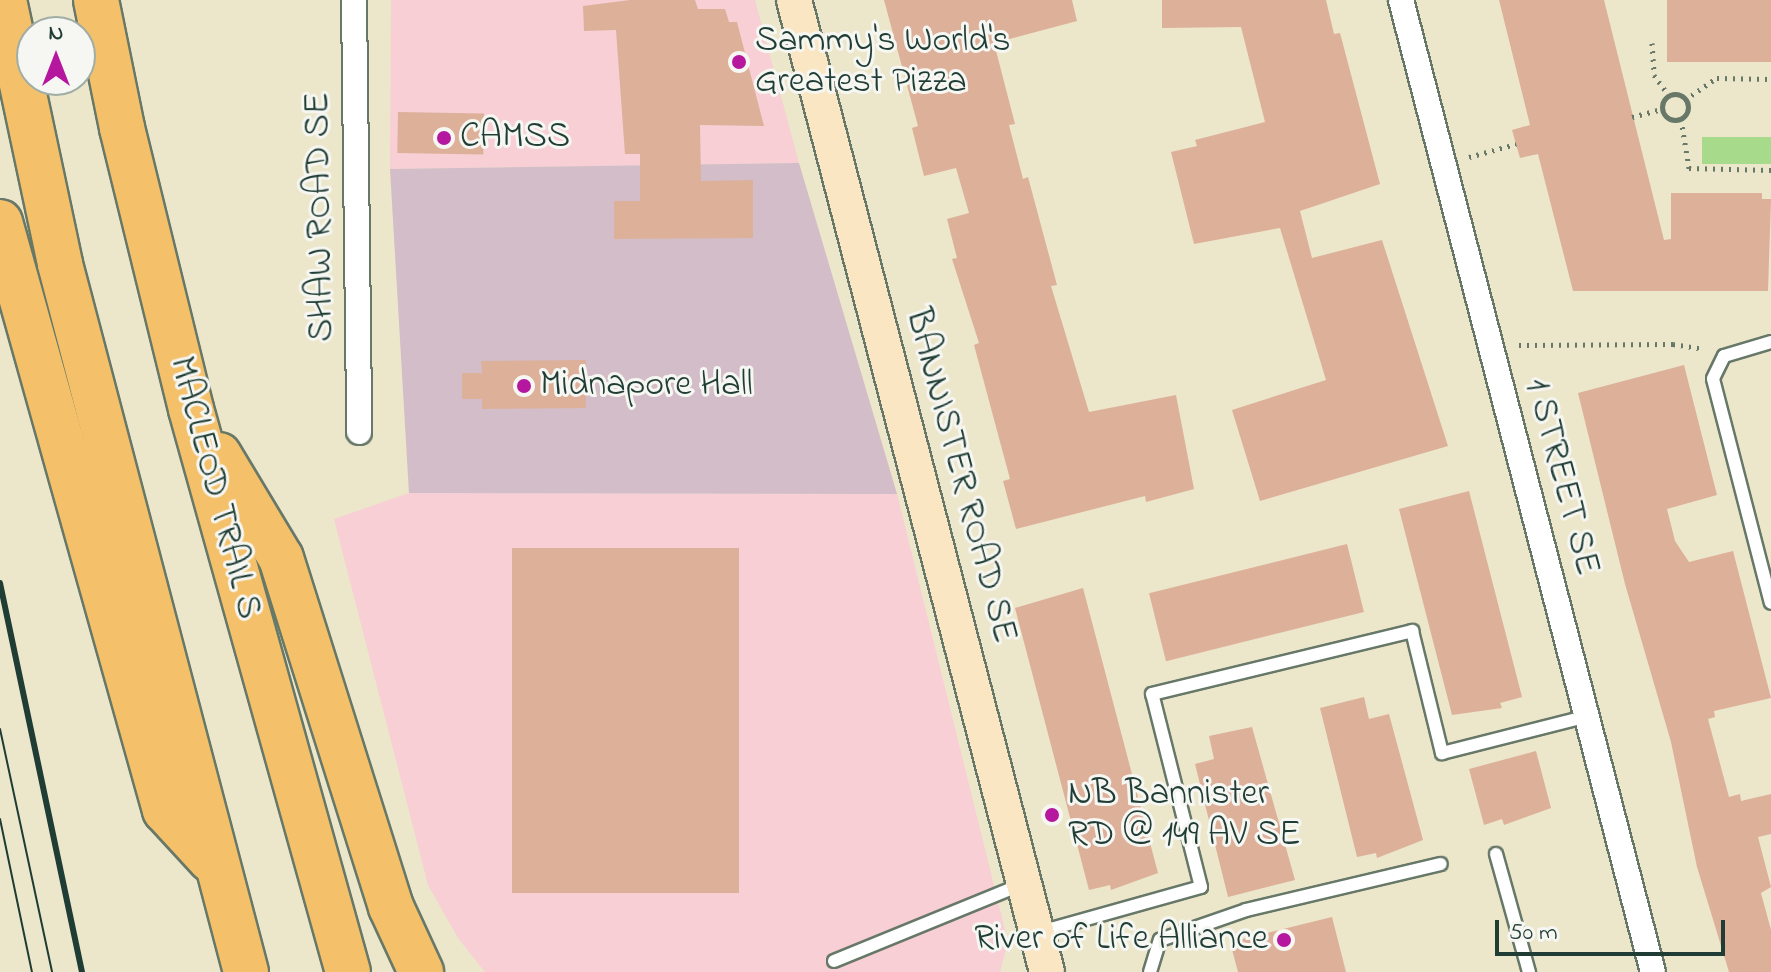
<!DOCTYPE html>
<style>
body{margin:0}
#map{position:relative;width:1771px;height:972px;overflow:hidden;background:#ece6ca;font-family:"Indie Flower",sans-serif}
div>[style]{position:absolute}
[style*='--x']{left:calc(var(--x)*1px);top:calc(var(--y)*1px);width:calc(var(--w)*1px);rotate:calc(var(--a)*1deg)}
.built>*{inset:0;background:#f7cfd5}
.industrial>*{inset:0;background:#d2bdc8}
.green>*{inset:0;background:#a7db8b;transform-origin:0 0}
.building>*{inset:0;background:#ddb09a;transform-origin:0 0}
.path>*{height:5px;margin-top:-2.5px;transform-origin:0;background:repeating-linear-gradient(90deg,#677868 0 2px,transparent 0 8px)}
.path>.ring{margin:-2.5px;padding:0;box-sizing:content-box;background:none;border:5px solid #677868;border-radius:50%}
.roads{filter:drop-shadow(2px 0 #677868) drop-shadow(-2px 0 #677868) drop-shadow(0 2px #677868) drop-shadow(0 -2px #677868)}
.lane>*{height:12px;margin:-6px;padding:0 6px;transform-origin:6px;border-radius:6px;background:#fff}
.street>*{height:24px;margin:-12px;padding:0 12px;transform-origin:12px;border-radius:12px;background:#fff}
.secondary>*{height:34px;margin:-17px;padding:0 17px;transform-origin:17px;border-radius:17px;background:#fbe6c3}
.highway>*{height:44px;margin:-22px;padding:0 22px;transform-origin:22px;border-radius:22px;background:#f4c16a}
.tram>*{height:2px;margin:-1px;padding:0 1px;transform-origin:1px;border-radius:1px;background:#1f3d34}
.rail>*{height:6px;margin:-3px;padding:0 3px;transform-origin:3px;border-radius:3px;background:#1f3d34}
.dots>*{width:22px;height:22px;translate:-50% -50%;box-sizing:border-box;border:4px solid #f6f6f2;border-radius:50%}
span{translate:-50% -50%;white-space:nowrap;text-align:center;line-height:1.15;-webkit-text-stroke:6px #f6f6f2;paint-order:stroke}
.poi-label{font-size:36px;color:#1f3d34}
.left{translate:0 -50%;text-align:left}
.right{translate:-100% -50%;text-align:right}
.street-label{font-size:36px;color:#1f3d34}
.north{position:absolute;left:16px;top:16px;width:80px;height:80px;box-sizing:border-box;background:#f6f6f2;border:2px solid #a0aca6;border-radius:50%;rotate:0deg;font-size:22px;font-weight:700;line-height:32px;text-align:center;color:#1f3d34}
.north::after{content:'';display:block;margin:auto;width:28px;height:36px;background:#b5179e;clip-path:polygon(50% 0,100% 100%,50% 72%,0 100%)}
.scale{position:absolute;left:1495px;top:920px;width:230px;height:36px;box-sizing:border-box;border:4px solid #1f3d34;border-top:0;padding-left:10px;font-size:24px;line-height:28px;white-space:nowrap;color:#1f3d34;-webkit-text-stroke:6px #f6f6f2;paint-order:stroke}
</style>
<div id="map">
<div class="built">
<div style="clip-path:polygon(391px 0,755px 0,799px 163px,390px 169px)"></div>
<div style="clip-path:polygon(409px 493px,897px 494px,1008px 942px,1000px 972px,485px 972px,458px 938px,428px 885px,334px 519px)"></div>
</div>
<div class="industrial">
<div style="clip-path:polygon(799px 163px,897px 494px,409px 493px,390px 169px)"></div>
</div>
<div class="green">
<div style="left:1702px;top:137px;width:69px;height:27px"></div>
</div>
<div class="building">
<div style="clip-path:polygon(630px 0,695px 0,698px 9px,725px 9px,729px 22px,737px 22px,764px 126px,700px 125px,701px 181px,753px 180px,753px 238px,614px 239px,614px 201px,640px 201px,640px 154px,625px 154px,616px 30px,584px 31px,583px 6px)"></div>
<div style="clip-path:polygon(884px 0,1072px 0,1077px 21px,994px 43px,1015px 124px,1009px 125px,1023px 179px,1028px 177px,1057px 285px,1051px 286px,1089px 412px,1176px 395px,1194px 489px,1146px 502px,1145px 496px,1016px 529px,1003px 481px,1010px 479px,974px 345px,979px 343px,952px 259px,957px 258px,947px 219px,969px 213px,956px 168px,924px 176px,912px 128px,918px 126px)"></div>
<div style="clip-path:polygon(1162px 0,1326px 0,1334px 34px,1340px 33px,1380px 184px,1300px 211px,1312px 258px,1382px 240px,1448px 446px,1260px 501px,1232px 410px,1326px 380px,1280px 228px,1194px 244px,1171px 152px,1197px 146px,1195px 140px,1265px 122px,1241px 27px,1162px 28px)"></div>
<div style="clip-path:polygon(1499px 0,1604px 0,1664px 240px,1671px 239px,1671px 193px,1762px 193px,1762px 199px,1771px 199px,1768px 291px,1573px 291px,1538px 154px,1520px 158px,1512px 130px,1530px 125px)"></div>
<div style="left:1667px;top:0;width:104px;height:62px"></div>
<div style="left:398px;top:112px;width:86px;height:41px;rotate:1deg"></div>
<div style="clip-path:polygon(586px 360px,586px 408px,482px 409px,482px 399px,462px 399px,462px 373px,482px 373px,481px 361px)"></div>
<div style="clip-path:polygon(1684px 365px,1717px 495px,1667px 509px,1675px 541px,1689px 562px,1733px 551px,1771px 698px,1714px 711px,1715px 717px,1708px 719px,1729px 797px,1740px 794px,1741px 801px,1771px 794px,1771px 834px,1758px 837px,1771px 887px,1761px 893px,1771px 930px,1771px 972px,1729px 972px,1697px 867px,1671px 742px,1625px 584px,1578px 393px)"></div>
<div style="clip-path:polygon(1469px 491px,1522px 697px,1500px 703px,1502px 708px,1452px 715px,1399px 509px)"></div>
<div style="left:1347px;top:544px;width:70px;height:204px;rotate:76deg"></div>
<div style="left:512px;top:548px;width:227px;height:345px"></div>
<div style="clip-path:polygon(1083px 588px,1158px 873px,1111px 890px,1110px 885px,1089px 890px,1015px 608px)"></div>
<div style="clip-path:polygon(1364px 697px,1369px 719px,1389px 714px,1423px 840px,1377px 858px,1376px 853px,1357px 857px,1320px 708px)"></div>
<div style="clip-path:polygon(1252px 727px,1295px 880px,1228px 897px,1195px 764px,1214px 759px,1209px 736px)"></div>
<div style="clip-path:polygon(1536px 751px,1551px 808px,1504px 825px,1502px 819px,1484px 825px,1469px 769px)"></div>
<div style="clip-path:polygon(1332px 917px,1346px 972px,1238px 972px,1230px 942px)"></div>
</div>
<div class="path">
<div style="--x:1652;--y:43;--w:32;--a:86"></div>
<div style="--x:1654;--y:75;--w:26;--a:54"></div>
<div class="ring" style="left:1662px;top:94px;width:21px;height:21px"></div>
<div style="--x:1685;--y:100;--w:39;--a:-35"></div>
<div style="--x:1717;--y:78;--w:54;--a:1.1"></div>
<div style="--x:1632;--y:117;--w:31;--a:-15"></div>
<div style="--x:1681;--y:119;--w:50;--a:80.7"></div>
<div style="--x:1689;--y:168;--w:82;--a:1.4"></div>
<div style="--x:1469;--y:157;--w:49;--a:-15.5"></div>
<div style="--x:1519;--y:345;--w:154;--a:-0.4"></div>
<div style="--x:1673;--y:344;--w:31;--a:9"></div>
</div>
<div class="roads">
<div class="lane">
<div style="--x:1771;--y:342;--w:49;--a:163.4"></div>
<div style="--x:1724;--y:356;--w:25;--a:116"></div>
<div style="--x:1713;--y:379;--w:231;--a:75.5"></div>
<div style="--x:1496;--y:854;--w:123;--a:74.4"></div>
<div style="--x:1040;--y:932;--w:167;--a:-15.6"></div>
<div style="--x:1201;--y:887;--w:199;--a:-104.2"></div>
<div style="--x:1152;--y:694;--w:268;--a:-13.6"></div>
<div style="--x:1412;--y:631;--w:126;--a:76.2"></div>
<div style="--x:1442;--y:753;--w:151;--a:-14.2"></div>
<div style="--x:834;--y:961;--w:201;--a:-22.2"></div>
<div style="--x:1150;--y:972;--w:34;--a:-73"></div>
<div style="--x:1160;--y:940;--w:91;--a:-19.2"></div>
<div style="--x:1246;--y:910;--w:200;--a:-13.3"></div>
</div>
<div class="street">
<div style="--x:354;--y:0;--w:432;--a:89.3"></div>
<div style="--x:1401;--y:0;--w:1004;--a:75.47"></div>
</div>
<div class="secondary">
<div style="--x:794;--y:0;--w:1004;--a:75.41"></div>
</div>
<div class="highway">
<div style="--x:4;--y:0;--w:270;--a:78"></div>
<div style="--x:60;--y:264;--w:732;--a:75.28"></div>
<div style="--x:96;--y:0;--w:131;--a:78.5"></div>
<div style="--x:122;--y:128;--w:289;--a:76.2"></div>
<div style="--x:191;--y:409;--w:584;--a:74.42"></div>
<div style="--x:0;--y:222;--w:611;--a:74.33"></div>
<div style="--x:165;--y:810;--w:67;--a:47.4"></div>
<div style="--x:219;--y:455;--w:120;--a:59"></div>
<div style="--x:281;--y:558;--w:366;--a:72.5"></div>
<div style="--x:391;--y:907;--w:72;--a:65.2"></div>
</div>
</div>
<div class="tram">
<div style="--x:0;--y:729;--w:249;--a:77.9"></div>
<div style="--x:0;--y:819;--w:156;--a:78.2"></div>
</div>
<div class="rail">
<div style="--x:0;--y:583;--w:398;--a:78.1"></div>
</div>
<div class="dots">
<div style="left:739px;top:62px;background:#b5179e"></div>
<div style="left:444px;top:138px;background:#b5179e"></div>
<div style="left:524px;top:386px;background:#b5179e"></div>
<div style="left:1052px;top:815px;background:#b5179e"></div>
<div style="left:1284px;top:940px;background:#b5179e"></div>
</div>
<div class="poi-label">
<span class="left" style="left:755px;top:62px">Sammy's World's<br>Greatest Pizza</span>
<span class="left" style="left:460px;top:138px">CAMSS</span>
<span class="left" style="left:540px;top:386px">Midnapore Hall</span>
<span class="left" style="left:1068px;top:815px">NB Bannister<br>RD @ 149 AV SE</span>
<span class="right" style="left:1268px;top:940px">River of Life Alliance</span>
</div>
<div class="street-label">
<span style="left:321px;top:217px;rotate:-91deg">SHAW ROAD SE</span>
<span style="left:960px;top:476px;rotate:75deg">BANNISTER ROAD SE</span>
<span style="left:1561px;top:477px;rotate:75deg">1 STREET SE</span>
<span style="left:214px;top:488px;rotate:75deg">MACLEOD TRAIL S</span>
</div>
<div class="north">N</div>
<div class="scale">50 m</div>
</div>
